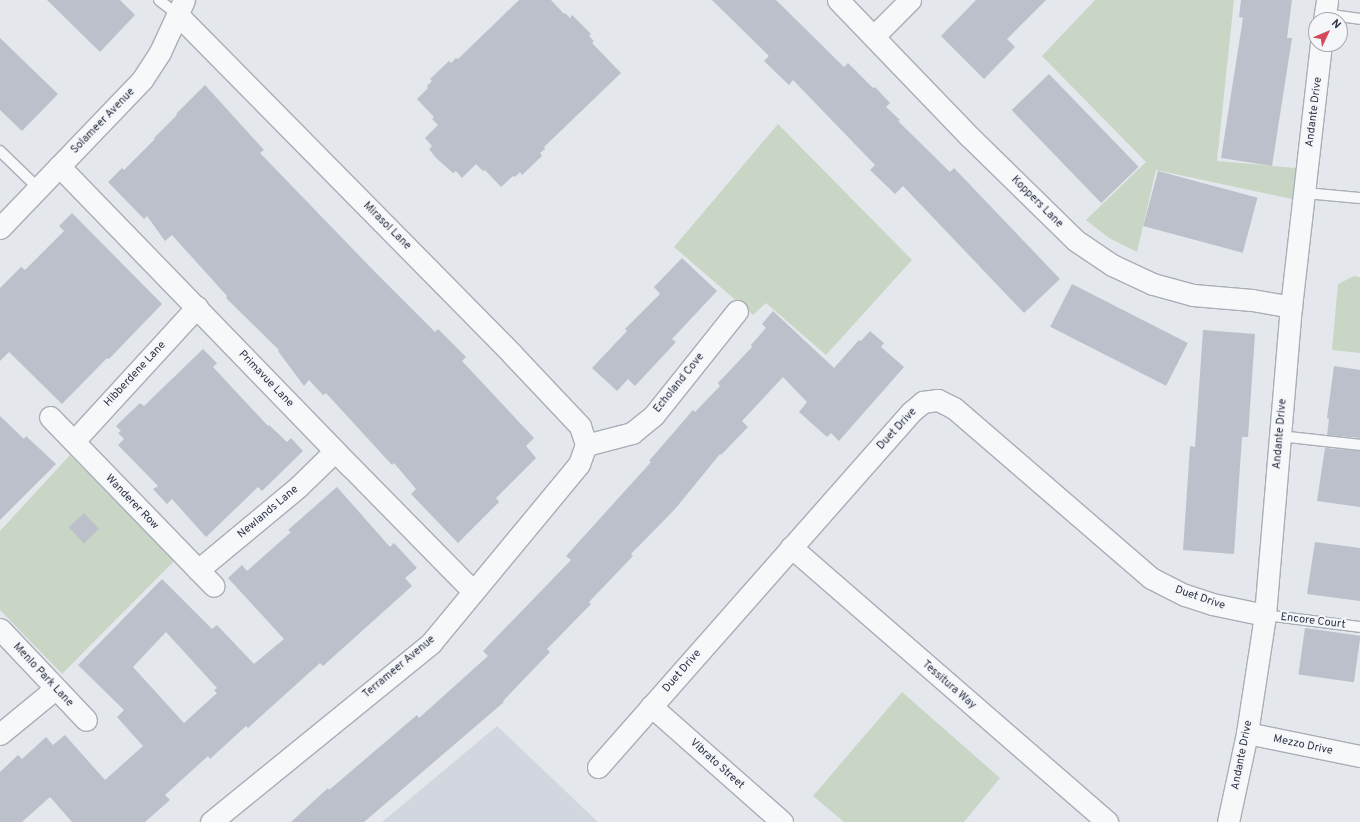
<!DOCTYPE html>
<style>
body{margin:0}
#map{position:relative;width:1360px;height:822px;overflow:hidden;background:#e4e7ec;font-family:Overpass,sans-serif}
div>[style]{position:absolute}
[style*='--x']{left:calc(var(--x)*1px);top:calc(var(--y)*1px);width:calc(var(--w)*1px);rotate:calc(var(--a)*1deg)}
.built>*{inset:0;background:#d2d6de}
.green>*{inset:0;background:#c9d6c5}
.building>*{inset:0;background:#bbc0ca;transform-origin:0 0}
.roads{filter:drop-shadow(1px 0 #a9aeb7) drop-shadow(-1px 0 #a9aeb7) drop-shadow(0 1px #a9aeb7) drop-shadow(0 -1px #a9aeb7)}
.service>*{height:10px;margin:-5px;padding:0 5px;transform-origin:5px;border-radius:5px;background:#f7f8fa}
.minor>*{height:21px;margin:-10.5px;padding:0 10.5px;transform-origin:10.5px;border-radius:10.5px;background:#f7f8fa}
span{translate:-50% -50%;white-space:nowrap;text-align:center;line-height:1.15;-webkit-text-stroke:4px #f4f6f9;paint-order:stroke}
.street-label{font-size:11px;color:#2b3445}
.north{position:absolute;left:1308px;top:12px;width:40px;height:40px;box-sizing:border-box;background:#f4f6f9;border:1px solid #a4a8b1;border-radius:50%;rotate:46deg;font-size:11px;font-weight:700;line-height:16px;text-align:center;color:#2b3445}
.north::after{content:'';display:block;margin:auto;width:14px;height:18px;background:#d1495b;clip-path:polygon(50% 0,100% 100%,50% 72%,0 100%)}
</style>
<div id="map">
<div class="built">
<div style="clip-path:polygon(497px 726px,598px 822px,382px 822px)"></div>
</div>
<div class="green">
<div style="clip-path:polygon(1095px 0,1234px 0,1217px 161px,1296px 168px,1292px 199px,1156px 170px,1137px 252px,1109px 238px,1086px 220px,1146px 162px,1042px 56px)"></div>
<div style="clip-path:polygon(778px 124px,912px 260px,826px 355px,766px 303px,753px 315px,674px 247px)"></div>
<div style="clip-path:polygon(1354px 276px,1360px 277px,1360px 353px,1332px 350px,1338px 284px)"></div>
<div style="clip-path:polygon(70px 455px,174px 561px,62px 674px,0 610px,0 531px)"></div>
<div style="clip-path:polygon(902px 692px,1000px 778px,964px 822px,844px 822px,813px 796px)"></div>
</div>
<div class="building">
<div style="clip-path:polygon(47px 0,120px 0,135px 15px,100px 52px)"></div>
<div style="clip-path:polygon(519px 0,551px 0,564px 14px,565px 13px,570px 18px,572px 15px,591px 34px,589px 36px,594px 41px,592px 43px,621px 73px,544px 147px,545px 149px,540px 153px,542px 156px,522px 175px,520px 172px,515px 177px,513px 176px,501px 187px,485px 170px,483px 171px,476px 164px,462px 178px,456px 171px,453px 173px,436px 158px,429px 149px,432px 146px,425px 138px,438px 125px,432px 119px,434px 117px,417px 99px,428px 88px,427px 86px,432px 81px,430px 79px,449px 61px,451px 63px,456px 58px,458px 59px)"></div>
<div style="clip-path:polygon(712px 0,776px 0,844px 67px,848px 63px,873px 88px,875px 87px,890px 103px,886px 107px,900px 120px,898px 121px,950px 172px,954px 168px,1060px 279px,1024px 313px,903px 186px,895px 194px,870px 170px,875px 165px,793px 80px,789px 85px,764px 61px,769px 56px)"></div>
<div style="clip-path:polygon(976px 0,1046px 0,1007px 39px,1015px 47px,984px 79px,941px 36px)"></div>
<div style="clip-path:polygon(1241px 0,1292px 0,1287px 38px,1292px 38px,1272px 166px,1221px 158px,1243px 18px,1239px 17px)"></div>
<div style="clip-path:polygon(0 38px,58px 94px,22px 131px,0 110px)"></div>
<div style="left:1049px;top:74px;width:129px;height:52px;rotate:46deg"></div>
<div style="clip-path:polygon(205px 85px,264px 150px,260px 153px,376px 273px,435px 332px,438px 329px,466px 357px,462px 361px,534px 438px,526px 446px,536px 458px,496px 498px,499px 502px,458px 543px,411px 494px,416px 489px,394px 463px,392px 465px,326px 393px,323px 395px,309px 380px,304px 386px,278px 351px,279px 350px,226px 298px,227px 296px,172px 235px,165px 241px,147px 216px,144px 219px,108px 182px,122px 168px,124px 170px,155px 139px,154px 138px,177px 115px,176px 114px)"></div>
<div style="left:1158px;top:171px;width:103px;height:57px;rotate:15deg"></div>
<div style="clip-path:polygon(72px 213px,162px 304px,109px 359px,107px 358px,62px 404px,9px 352px,0 361px,0 288px,21px 267px,25px 270px,64px 231px,59px 226px)"></div>
<div style="clip-path:polygon(682px 258px,717px 291px,672px 339px,676px 342px,635px 386px,628px 379px,617px 391px,592px 368px,627px 331px,625px 329px,660px 294px,654px 287px)"></div>
<div style="left:1072px;top:284px;width:130px;height:48px;rotate:27deg"></div>
<div style="clip-path:polygon(773px 311px,834px 368px,859px 340px,861px 341px,870px 331px,884px 343px,881px 347px,904px 367px,839px 441px,831px 433px,827px 437px,799px 412px,807px 402px,783px 377px,742px 421px,748px 427px,721px 455px,720px 454px,675px 509px,631px 554px,633px 556px,589px 602px,591px 604px,547px 649px,550px 652px,503px 701px,504px 702px,364px 822px,291px 822px,328px 788px,329px 790px,417px 715px,419px 718px,488px 656px,483px 651px,571px 560px,566px 556px,651px 462px,649px 461px,693px 410px,695px 412px,720px 386px,718px 383px,752px 347px,751px 345px,766px 328px,762px 324px)"></div>
<div style="clip-path:polygon(1203px 330px,1255px 334px,1248px 437px,1242px 437px,1234px 554px,1183px 550px,1190px 446px,1195px 447px)"></div>
<div style="clip-path:polygon(203px 349px,217px 363px,213px 367px,268px 426px,269px 425px,287px 442px,291px 438px,303px 451px,262px 491px,258px 487px,206px 537px,172px 499px,167px 504px,153px 489px,158px 486px,118px 445px,124px 439px,118px 433px,121px 431px,116px 426px,140px 403px,144px 406px)"></div>
<div style="clip-path:polygon(1334px 366px,1360px 370px,1360px 438px,1327px 435px,1329px 419px,1327px 418px)"></div>
<div style="clip-path:polygon(0 416px,24px 439px,26px 436px,56px 464px,0 520px)"></div>
<div style="clip-path:polygon(1325px 448px,1360px 451px,1360px 507px,1317px 501px)"></div>
<div style="clip-path:polygon(evenodd,337px 487px,390px 547px,394px 543px,417px 568px,405px 578px,412px 586px,323px 666px,320px 663px,248px 728px,246px 726px,210px 759px,208px 756px,165px 795px,170px 800px,145px 822px,72px 822px,50px 797px,22px 822px,0 822px,0 772px,18px 755px,22px 759px,46px 737px,53px 745px,65px 735px,105px 780px,143px 746px,117px 717px,124px 710px,78px 665px,162px 579px,212px 629px,217px 625px,254px 664px,284px 639px,228px 578px,242px 565px,247px 571px,291px 532px,288px 530px,337px 487px,166px 632px,217px 688px,214px 690px,217px 693px,184px 723px,133px 667px,166px 632px)"></div>
<div style="left:84px;top:513px;width:22px;height:21px;rotate:47deg"></div>
<div style="clip-path:polygon(1315px 542px,1360px 548px,1360px 601px,1307px 594px)"></div>
<div style="left:1305px;top:628px;width:56px;height:47px;rotate:8deg"></div>
</div>
<div class="roads">
<div class="service">
<div style="--x:159;--y:0;--w:23;--a:38"></div>
<div style="--x:1325;--y:14;--w:35;--a:8"></div>
<div style="--x:0;--y:151;--w:53;--a:44.2"></div>
<div style="--x:1305;--y:193;--w:55;--a:5.2"></div>
<div style="--x:1280;--y:436;--w:81;--a:6.4"></div>
<div style="--x:1265;--y:615;--w:96;--a:7.2"></div>
</div>
<div class="minor">
<div style="--x:838;--y:0;--w:190;--a:46.1"></div>
<div style="--x:970;--y:137;--w:147;--a:44.4"></div>
<div style="--x:1075;--y:240;--w:45;--a:34"></div>
<div style="--x:1112;--y:265;--w:45;--a:24.9"></div>
<div style="--x:1153;--y:284;--w:41;--a:15.4"></div>
<div style="--x:1193;--y:295;--w:59;--a:4.8"></div>
<div style="--x:1252;--y:300;--w:40;--a:10"></div>
<div style="--x:177;--y:14;--w:477;--a:45.4"></div>
<div style="--x:512;--y:354;--w:99;--a:46.6"></div>
<div style="--x:580;--y:426;--w:20;--a:72"></div>
<div style="--x:1324;--y:20;--w:20;--a:-81"></div>
<div style="--x:874;--y:36;--w:51;--a:-45"></div>
<div style="--x:59;--y:166;--w:419;--a:45.9"></div>
<div style="--x:351;--y:467;--w:174;--a:45.5"></div>
<div style="--x:0;--y:228;--w:205;--a:-46.2"></div>
<div style="--x:142;--y:80;--w:33;--a:-57"></div>
<div style="--x:160;--y:52;--w:57;--a:-65.2"></div>
<div style="--x:50;--y:417;--w:235;--a:45.9"></div>
<div style="--x:74;--y:441;--w:182;--a:-47.5"></div>
<div style="--x:586;--y:445;--w:48;--a:-14.6"></div>
<div style="--x:632;--y:433;--w:28;--a:-39"></div>
<div style="--x:654;--y:415;--w:133;--a:-51.4"></div>
<div style="--x:791;--y:547;--w:419;--a:41"></div>
<div style="--x:198;--y:570;--w:131;--a:-39.7"></div>
<div style="--x:299;--y:486;--w:50;--a:-44.2"></div>
<div style="--x:0;--y:629;--w:125;--a:46.6"></div>
<div style="--x:651;--y:706;--w:175;--a:41.5"></div>
<div style="--x:1247;--y:733;--w:115;--a:11.5"></div>
<div style="--x:0;--y:734;--w:72;--a:-39.4"></div>
<div style="--x:598;--y:767;--w:473;--a:-48.6"></div>
<div style="--x:911;--y:412;--w:16;--a:-40"></div>
<div style="--x:923;--y:402;--w:15;--a:-8"></div>
<div style="--x:938;--y:400;--w:18;--a:27"></div>
<div style="--x:954;--y:408;--w:260;--a:40.8"></div>
<div style="--x:1151;--y:578;--w:38;--a:27"></div>
<div style="--x:1185;--y:595;--w:28;--a:18"></div>
<div style="--x:1212;--y:604;--w:54;--a:11.7"></div>
<div style="--x:211;--y:822;--w:284;--a:-39.1"></div>
<div style="--x:431;--y:643;--w:232;--a:-50.4"></div>
<div style="--x:579;--y:464;--w:20;--a:-70"></div>
<div style="--x:1228;--y:822;--w:91;--a:-77.9"></div>
<div style="--x:1247;--y:733;--w:119;--a:-81.3"></div>
<div style="--x:1265;--y:615;--w:309;--a:-85.2"></div>
<div style="--x:1291;--y:307;--w:265;--a:-83.5"></div>
</div>
</div>
<div class="street-label">
<span style="left:1314px;top:112px;rotate:-83deg">Andante Drive</span>
<span style="left:103px;top:121px;rotate:-46deg">Solameer Avenue</span>
<span style="left:1037px;top:202px;rotate:45deg">Koppers Lane</span>
<span style="left:387px;top:226px;rotate:45deg">Mirasol Lane</span>
<span style="left:135px;top:374px;rotate:-47deg">Hibberdene Lane</span>
<span style="left:266px;top:379px;rotate:46deg">Primavue Lane</span>
<span style="left:679px;top:383px;rotate:-51deg">Echoland Cove</span>
<span style="left:897px;top:429px;rotate:-47deg">Duet Drive</span>
<span style="left:1280px;top:434px;rotate:-85deg">Andante Drive</span>
<span style="left:132px;top:502px;rotate:46deg">Wanderer Row</span>
<span style="left:268px;top:512px;rotate:-40deg">Newlands Lane</span>
<span style="left:1200px;top:598px;rotate:19deg">Duet Drive</span>
<span style="left:1313px;top:621px;rotate:7deg">Encore Court</span>
<span style="left:399px;top:667px;rotate:-40deg">Terrameer Avenue</span>
<span style="left:682px;top:671px;rotate:-49deg">Duet Drive</span>
<span style="left:43px;top:675px;rotate:47deg">Menlo Park Lane</span>
<span style="left:949px;top:685px;rotate:41deg">Tessitura Way</span>
<span style="left:1303px;top:745px;rotate:12deg">Mezzo Drive</span>
<span style="left:1242px;top:755px;rotate:-79deg">Andante Drive</span>
<span style="left:717px;top:764px;rotate:42deg">Vibrato Street</span>
</div>
<div class="north">N</div>
</div>
